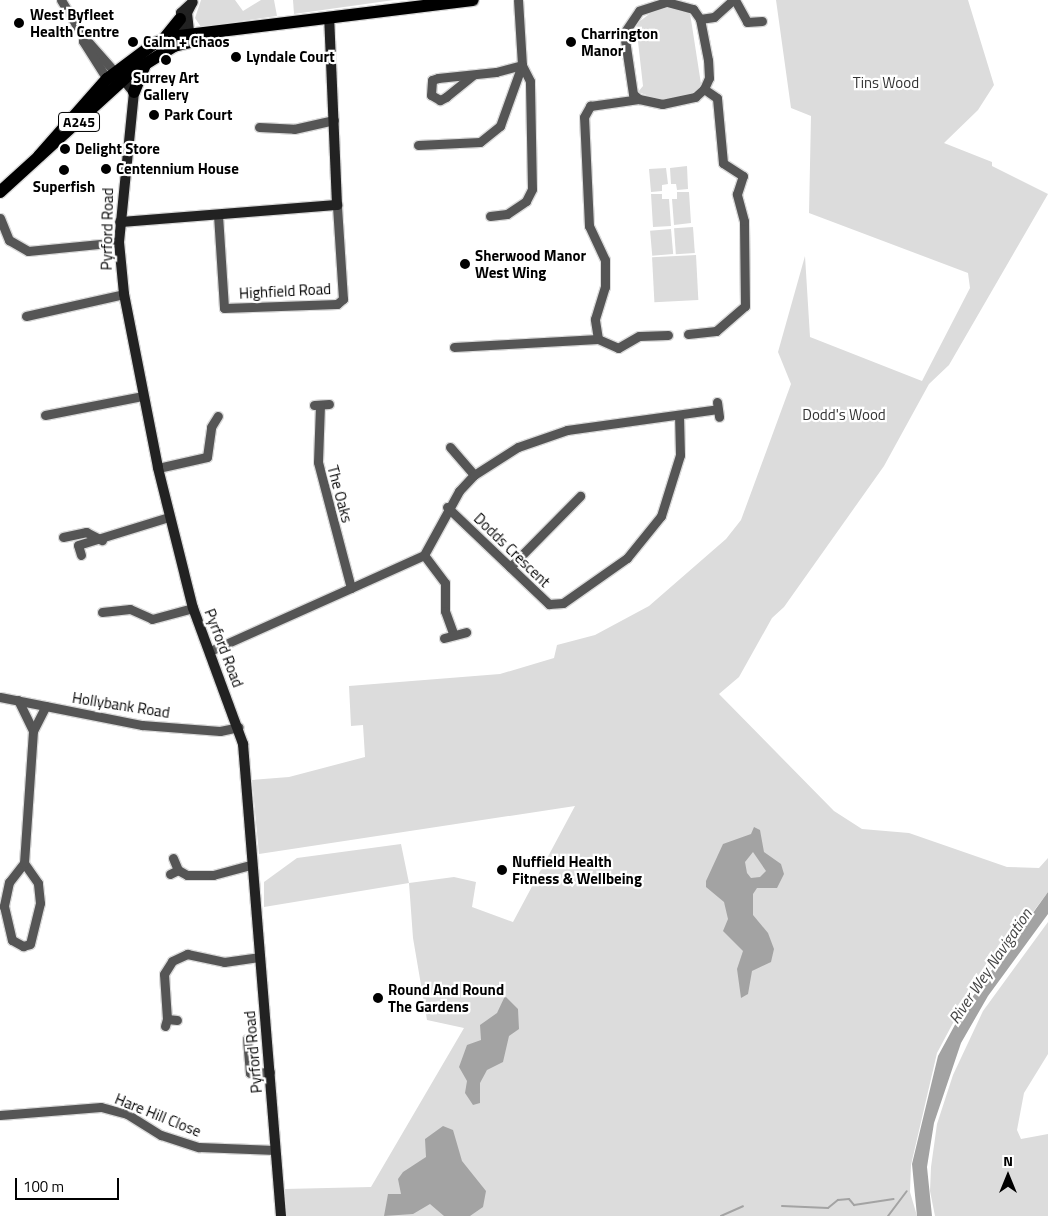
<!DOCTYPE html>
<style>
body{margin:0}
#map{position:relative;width:1048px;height:1216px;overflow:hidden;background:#fff;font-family:"Titillium Web",sans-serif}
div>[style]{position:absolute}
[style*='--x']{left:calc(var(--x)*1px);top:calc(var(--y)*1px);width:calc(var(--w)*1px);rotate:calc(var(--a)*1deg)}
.green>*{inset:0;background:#dcdcdc;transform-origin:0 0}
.water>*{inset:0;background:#a3a3a3}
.stream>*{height:2px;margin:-1px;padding:0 1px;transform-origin:1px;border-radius:1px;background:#a3a3a3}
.roads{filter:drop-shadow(1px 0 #dbdbdb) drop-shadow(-1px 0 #dbdbdb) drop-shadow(0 1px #dbdbdb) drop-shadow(0 -1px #dbdbdb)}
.street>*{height:9px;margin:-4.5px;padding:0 4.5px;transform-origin:4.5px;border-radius:4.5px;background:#555}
.secondary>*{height:10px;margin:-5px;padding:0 5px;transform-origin:5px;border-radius:5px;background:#222}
.primary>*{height:12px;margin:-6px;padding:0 6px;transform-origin:6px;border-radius:6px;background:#000}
.dots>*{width:14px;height:14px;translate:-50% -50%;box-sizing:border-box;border:2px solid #fff;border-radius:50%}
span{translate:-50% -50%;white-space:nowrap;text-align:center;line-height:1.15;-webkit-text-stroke:4.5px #fff;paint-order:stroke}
.shield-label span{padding:1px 4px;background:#fff;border:1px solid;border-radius:4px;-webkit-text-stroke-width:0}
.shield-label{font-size:14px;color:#000;font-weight:700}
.poi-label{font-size:15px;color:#000;font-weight:700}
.left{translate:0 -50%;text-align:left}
.park-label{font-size:15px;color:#333}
.street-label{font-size:15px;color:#000}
.water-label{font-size:16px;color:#444;font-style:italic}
.north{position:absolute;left:983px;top:1151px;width:50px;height:50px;-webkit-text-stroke:4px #fff;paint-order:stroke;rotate:0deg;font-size:14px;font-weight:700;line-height:20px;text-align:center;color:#000}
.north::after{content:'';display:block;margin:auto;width:18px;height:22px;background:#000;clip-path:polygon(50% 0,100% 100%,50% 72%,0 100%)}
.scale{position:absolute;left:15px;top:1178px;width:104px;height:22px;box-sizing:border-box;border:2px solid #000;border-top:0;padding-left:6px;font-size:15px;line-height:18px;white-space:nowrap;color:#000;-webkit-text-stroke:4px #fff;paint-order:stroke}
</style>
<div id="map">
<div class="green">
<div style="clip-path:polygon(201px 0,235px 0,243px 11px,261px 0,274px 0,277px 16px,201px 27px,195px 18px)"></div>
<div style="clip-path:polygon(293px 0,394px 0,294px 14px)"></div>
<div style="clip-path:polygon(776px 0,968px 0,994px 85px,978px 110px,944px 143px,992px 162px,992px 166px,1048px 194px,949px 365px,929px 384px,884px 466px,784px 607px,772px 618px,739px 677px,719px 694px,834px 811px,862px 829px,909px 833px,1007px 867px,1039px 868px,1048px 858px,1048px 892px,961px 1008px,937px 1053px,911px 1165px,910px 1192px,917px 1216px,287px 1216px,284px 1189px,371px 1187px,464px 1028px,427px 1020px,413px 938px,409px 883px,264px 907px,264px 882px,297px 858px,401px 844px,409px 883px,454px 877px,476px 882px,472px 907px,513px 922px,575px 806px,259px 854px,252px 780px,289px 777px,365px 757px,363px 725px,351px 726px,349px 686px,500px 674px,554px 658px,557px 645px,595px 635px,649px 606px,726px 539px,741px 520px,791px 384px,778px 352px,805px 256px,810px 337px,922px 381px,970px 288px,968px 273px,809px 213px,811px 116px,791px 108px)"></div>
<div style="clip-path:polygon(660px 6px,672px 6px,690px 13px,701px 84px,695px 93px,663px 101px,638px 92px,643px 86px,636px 24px)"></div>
<div style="clip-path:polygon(687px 166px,688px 189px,677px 190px,676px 184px,671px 184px,670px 168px)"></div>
<div style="clip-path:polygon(666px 168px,668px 184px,662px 185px,662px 191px,651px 192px,649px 169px)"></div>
<div style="clip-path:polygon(677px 192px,689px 192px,691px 223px,674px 225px,672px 199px,677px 199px)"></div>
<div style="clip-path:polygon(651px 194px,662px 194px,662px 199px,669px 199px,671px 226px,653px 227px)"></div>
<div style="left:693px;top:227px;width:26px;height:19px;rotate:86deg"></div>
<div style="left:671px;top:229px;width:25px;height:21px;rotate:85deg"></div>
<div style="left:696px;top:255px;width:45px;height:44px;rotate:87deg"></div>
<div style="clip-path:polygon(1048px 922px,1048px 1054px,1024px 1093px,1017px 1130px,1021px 1139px,1048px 1134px,1048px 1216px,935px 1216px,930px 1191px,931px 1167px,937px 1124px,953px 1075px,983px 1011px)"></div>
</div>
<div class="water">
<div style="clip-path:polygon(evenodd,754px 827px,760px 830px,764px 852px,781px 864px,784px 874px,777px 888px,757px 888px,753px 894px,753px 915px,768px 933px,774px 949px,771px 962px,752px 971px,748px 994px,741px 998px,737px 969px,743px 951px,723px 931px,728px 919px,724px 902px,706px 887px,706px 881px,723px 844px,751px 834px,754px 827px,753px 852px,766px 871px,760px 877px,751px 878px,747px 873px,745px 862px,753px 852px)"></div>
<div style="clip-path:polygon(1048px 892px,1048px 914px,988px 996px,961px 1043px,934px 1123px,927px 1167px,932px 1216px,917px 1216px,912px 1164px,938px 1056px,963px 1010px)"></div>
<div style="clip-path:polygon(505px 996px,518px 1009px,519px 1029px,509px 1036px,503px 1062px,487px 1070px,480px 1083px,480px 1103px,473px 1105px,465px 1093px,467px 1081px,459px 1067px,467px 1045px,481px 1040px,480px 1025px,497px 1013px)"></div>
<div style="clip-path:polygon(443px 1126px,453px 1130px,462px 1161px,486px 1191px,483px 1207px,470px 1216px,444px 1216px,430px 1204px,413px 1214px,384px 1216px,388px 1194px,401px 1194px,398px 1179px,403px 1172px,426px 1157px,425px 1139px)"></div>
</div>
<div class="stream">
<div style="--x:782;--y:1206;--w:46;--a:2.5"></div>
<div style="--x:828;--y:1208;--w:13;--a:-39"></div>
<div style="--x:838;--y:1200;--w:11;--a:-5"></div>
<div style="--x:849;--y:1199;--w:8;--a:50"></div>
<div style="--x:854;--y:1205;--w:40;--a:-8.5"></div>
<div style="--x:721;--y:1216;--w:24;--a:-24"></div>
<div style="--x:888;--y:1216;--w:31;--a:-53"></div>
</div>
<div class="roads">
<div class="street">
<div style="--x:61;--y:0;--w:42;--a:58.6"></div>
<div style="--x:83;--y:36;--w:48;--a:48.4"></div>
<div style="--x:735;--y:0;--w:25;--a:61"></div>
<div style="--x:747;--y:22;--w:15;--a:-4"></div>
<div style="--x:700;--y:19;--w:14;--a:-8"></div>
<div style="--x:714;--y:17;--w:25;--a:-42"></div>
<div style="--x:83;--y:36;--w:5;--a:90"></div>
<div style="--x:83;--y:41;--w:45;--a:57.7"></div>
<div style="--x:473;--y:75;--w:35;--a:141"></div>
<div style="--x:446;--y:97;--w:7;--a:153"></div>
<div style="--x:440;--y:100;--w:10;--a:-151"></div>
<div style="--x:431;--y:95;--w:15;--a:-86"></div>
<div style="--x:432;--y:80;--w:6;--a:-18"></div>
<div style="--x:438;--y:78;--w:58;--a:-5.9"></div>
<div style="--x:496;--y:72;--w:27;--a:-15"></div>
<div style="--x:259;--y:127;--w:35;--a:3"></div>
<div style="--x:294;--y:129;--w:41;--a:-12.7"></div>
<div style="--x:418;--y:145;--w:62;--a:-2.8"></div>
<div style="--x:480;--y:142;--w:26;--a:-39"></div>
<div style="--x:500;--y:126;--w:65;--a:-70.2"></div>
<div style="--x:522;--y:65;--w:65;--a:-93.5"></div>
<div style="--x:218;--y:215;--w:93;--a:86.3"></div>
<div style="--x:224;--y:308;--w:113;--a:-2"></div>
<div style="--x:337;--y:304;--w:8;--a:-40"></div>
<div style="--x:343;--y:299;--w:94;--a:-93.7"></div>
<div style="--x:490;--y:216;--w:17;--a:-7"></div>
<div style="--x:507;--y:214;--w:23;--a:-34"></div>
<div style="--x:526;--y:201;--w:13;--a:-63"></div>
<div style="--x:532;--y:189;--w:108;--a:-91.1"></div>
<div style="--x:530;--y:81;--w:18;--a:-117"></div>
<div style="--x:0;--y:218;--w:24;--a:68"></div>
<div style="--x:9;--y:240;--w:22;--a:30"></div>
<div style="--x:28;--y:251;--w:91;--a:-5.6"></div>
<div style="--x:26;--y:316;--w:100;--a:-12.7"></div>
<div style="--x:688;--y:334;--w:28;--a:-6"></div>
<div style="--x:716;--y:331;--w:38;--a:-41"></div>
<div style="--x:745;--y:306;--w:85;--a:-90.7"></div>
<div style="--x:744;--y:221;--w:28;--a:-105"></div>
<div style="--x:737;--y:194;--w:19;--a:-72"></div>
<div style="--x:743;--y:176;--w:24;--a:-147"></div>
<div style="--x:723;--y:163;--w:65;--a:-95.3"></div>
<div style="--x:717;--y:98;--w:16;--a:-145"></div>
<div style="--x:704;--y:89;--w:12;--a:-66"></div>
<div style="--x:709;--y:78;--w:18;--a:-93"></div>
<div style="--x:708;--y:60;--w:42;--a:-101"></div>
<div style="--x:700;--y:19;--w:12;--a:-125"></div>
<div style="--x:693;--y:9;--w:28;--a:-165"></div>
<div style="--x:666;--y:2;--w:28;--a:162"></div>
<div style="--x:639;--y:11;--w:27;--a:124"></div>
<div style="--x:624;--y:33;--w:62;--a:81.6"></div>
<div style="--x:633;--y:94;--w:8;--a:40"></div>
<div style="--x:639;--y:99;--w:24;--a:12"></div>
<div style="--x:662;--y:104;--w:34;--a:-12"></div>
<div style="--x:695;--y:97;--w:12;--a:-42"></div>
<div style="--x:598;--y:339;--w:22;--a:24"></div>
<div style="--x:618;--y:348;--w:24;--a:-30"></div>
<div style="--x:639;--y:336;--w:29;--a:-2"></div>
<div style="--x:454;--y:347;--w:144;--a:-3.2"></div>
<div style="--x:598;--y:339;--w:20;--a:-99"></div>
<div style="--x:595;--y:319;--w:34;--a:-73"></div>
<div style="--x:605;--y:287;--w:27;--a:-90"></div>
<div style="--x:605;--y:260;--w:38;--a:-115"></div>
<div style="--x:589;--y:226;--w:109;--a:-92.6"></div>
<div style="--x:584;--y:117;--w:13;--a:-61"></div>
<div style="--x:590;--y:106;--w:49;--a:-8.1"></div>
<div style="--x:717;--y:402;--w:15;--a:82"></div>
<div style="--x:314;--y:405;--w:15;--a:-4"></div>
<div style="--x:45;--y:415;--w:100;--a:-11"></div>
<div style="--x:450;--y:447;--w:37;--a:49"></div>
<div style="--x:158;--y:468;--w:50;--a:-12.7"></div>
<div style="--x:207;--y:457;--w:30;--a:-82"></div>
<div style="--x:211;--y:427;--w:13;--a:-58"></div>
<div style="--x:447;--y:507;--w:141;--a:43.6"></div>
<div style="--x:549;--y:604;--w:14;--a:-4"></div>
<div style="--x:563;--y:603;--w:78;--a:-35.1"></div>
<div style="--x:627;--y:558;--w:54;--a:-51"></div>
<div style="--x:661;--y:516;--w:64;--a:-72.7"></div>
<div style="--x:680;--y:455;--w:40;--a:-91.4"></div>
<div style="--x:63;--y:537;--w:24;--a:-12"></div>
<div style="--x:86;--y:532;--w:18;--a:27"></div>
<div style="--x:81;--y:555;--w:10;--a:-107"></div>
<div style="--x:78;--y:545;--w:95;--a:-17.1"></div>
<div style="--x:424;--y:555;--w:73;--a:-61.3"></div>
<div style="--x:459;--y:491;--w:22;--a:-47"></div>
<div style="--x:474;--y:475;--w:52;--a:-32.5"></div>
<div style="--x:518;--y:447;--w:52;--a:-19.1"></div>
<div style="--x:567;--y:430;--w:152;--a:-7.9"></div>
<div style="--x:424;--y:555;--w:35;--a:53"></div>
<div style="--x:445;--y:583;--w:28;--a:90"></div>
<div style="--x:445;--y:611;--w:23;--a:70"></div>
<div style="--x:510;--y:567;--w:100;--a:-45.4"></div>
<div style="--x:351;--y:588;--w:80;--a:-24.3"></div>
<div style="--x:102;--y:612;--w:28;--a:-6"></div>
<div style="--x:130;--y:609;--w:24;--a:24"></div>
<div style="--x:152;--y:619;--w:42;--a:-15"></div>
<div style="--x:444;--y:638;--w:23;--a:-15"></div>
<div style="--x:210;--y:651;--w:154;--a:-24.1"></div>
<div style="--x:351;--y:588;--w:130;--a:-104.7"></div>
<div style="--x:318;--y:462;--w:57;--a:-88"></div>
<div style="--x:0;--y:697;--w:145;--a:11.2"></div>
<div style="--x:142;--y:725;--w:78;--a:4.4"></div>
<div style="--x:220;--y:731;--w:19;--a:-12"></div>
<div style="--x:18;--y:700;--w:34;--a:64"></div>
<div style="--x:24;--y:863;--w:24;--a:128"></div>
<div style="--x:9;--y:882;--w:25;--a:102"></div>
<div style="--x:4;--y:906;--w:35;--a:77"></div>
<div style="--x:12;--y:940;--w:13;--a:29"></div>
<div style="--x:23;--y:946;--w:7;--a:-16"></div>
<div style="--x:30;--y:944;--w:42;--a:-76.3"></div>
<div style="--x:40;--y:903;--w:20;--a:-96"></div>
<div style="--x:38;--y:883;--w:24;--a:-125"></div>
<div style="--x:24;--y:863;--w:132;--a:-86.1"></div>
<div style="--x:33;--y:731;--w:28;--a:-63"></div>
<div style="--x:178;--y:870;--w:10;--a:29"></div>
<div style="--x:187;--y:875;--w:26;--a:0"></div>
<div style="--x:213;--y:875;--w:39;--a:-15"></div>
<div style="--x:170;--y:874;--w:9;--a:-27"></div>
<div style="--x:178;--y:870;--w:13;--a:-113"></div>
<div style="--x:167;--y:1019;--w:45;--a:-93.8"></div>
<div style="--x:164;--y:974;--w:15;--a:-58"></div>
<div style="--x:172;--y:961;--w:17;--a:-25"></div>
<div style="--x:187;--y:954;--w:38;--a:12"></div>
<div style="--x:224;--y:962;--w:35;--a:-8"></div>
<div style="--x:165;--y:1026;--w:7;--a:-74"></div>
<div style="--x:167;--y:1019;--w:10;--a:6"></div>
<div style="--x:247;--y:1039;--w:34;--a:85"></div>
<div style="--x:250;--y:1073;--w:20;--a:-3"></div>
<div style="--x:0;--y:1115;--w:101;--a:-4.5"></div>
<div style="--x:101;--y:1107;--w:27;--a:15"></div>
<div style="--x:127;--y:1114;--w:40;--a:32"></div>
<div style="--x:161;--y:1135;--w:40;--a:18"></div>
<div style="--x:199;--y:1147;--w:76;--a:2.3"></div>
</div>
<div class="secondary">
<div style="--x:190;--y:41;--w:28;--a:-96"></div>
<div style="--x:187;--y:13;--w:11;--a:-63"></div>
<div style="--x:182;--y:42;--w:29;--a:-92"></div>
<div style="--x:181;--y:13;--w:16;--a:-43"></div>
<div style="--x:120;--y:75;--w:22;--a:51"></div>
<div style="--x:134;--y:92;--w:151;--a:95.7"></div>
<div style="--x:119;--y:242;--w:52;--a:84.5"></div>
<div style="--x:124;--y:294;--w:177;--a:78.9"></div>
<div style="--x:158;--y:468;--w:144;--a:76"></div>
<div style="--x:193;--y:608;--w:145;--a:69.8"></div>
<div style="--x:243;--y:744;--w:474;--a:85.4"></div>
<div style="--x:120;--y:222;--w:218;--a:-4.5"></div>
<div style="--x:337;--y:205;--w:187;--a:-92.4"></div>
</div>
<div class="primary">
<div style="--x:163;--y:40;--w:27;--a:-51"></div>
<div style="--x:134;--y:92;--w:29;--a:-68"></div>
<div style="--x:39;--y:156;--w:103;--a:-48.6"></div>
<div style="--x:107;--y:79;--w:60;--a:-36.9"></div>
<div style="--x:155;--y:43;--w:17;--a:-21"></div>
<div style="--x:171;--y:37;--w:304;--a:-7"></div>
<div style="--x:0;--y:192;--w:177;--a:-42.3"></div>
<div style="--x:131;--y:73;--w:51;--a:-32.1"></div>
<div style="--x:174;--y:46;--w:21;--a:-14"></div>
</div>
</div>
<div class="dots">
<div style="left:19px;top:23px;background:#000"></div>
<div style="left:133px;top:42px;background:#000"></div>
<div style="left:571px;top:42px;background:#000"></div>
<div style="left:236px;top:57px;background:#000"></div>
<div style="left:166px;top:60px;background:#000"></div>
<div style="left:154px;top:115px;background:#000"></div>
<div style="left:65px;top:149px;background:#000"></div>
<div style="left:106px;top:169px;background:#000"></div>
<div style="left:64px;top:170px;background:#000"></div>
<div style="left:465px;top:264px;background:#000"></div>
<div style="left:502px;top:870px;background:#000"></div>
<div style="left:378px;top:998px;background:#000"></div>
</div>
<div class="shield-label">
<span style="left:79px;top:122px">A245</span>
</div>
<div class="poi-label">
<span class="left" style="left:30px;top:23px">West Byfleet<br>Health Centre</span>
<span class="left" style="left:581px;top:42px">Charrington<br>Manor</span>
<span class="left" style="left:143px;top:42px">Calm + Chaos</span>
<span class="left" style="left:246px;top:57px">Lyndale Court</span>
<span style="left:166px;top:86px">Surrey Art<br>Gallery</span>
<span class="left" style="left:164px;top:115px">Park Court</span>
<span class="left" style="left:75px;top:149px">Delight Store</span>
<span class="left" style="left:116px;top:169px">Centennium House</span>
<span style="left:64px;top:187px">Superfish</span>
<span class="left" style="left:475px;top:264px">Sherwood Manor<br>West Wing</span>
<span class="left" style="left:512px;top:870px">Nuffield Health<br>Fitness &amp; Wellbeing</span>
<span class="left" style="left:388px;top:998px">Round And Round<br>The Gardens</span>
</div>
<div class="park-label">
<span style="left:886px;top:83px">Tins Wood</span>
<span style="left:844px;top:415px">Dodd's Wood</span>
</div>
<div class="street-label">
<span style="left:107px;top:229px;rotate:-89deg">Pyrford Road</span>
<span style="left:285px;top:291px;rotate:-3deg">Highfield Road</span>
<span style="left:340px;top:494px;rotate:75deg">The Oaks</span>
<span style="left:512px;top:550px;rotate:44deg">Dodds Crescent</span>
<span style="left:224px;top:648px;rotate:69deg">Pyrford Road</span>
<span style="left:121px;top:705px;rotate:9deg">Hollybank Road</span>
<span style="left:253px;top:1052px;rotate:-95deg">Pyrford Road</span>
<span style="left:158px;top:1115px;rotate:22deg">Hare Hill Close</span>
</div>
<div class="water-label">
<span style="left:990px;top:966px;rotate:-56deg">River Wey Navigation</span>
</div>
<div class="north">N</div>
<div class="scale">100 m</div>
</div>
